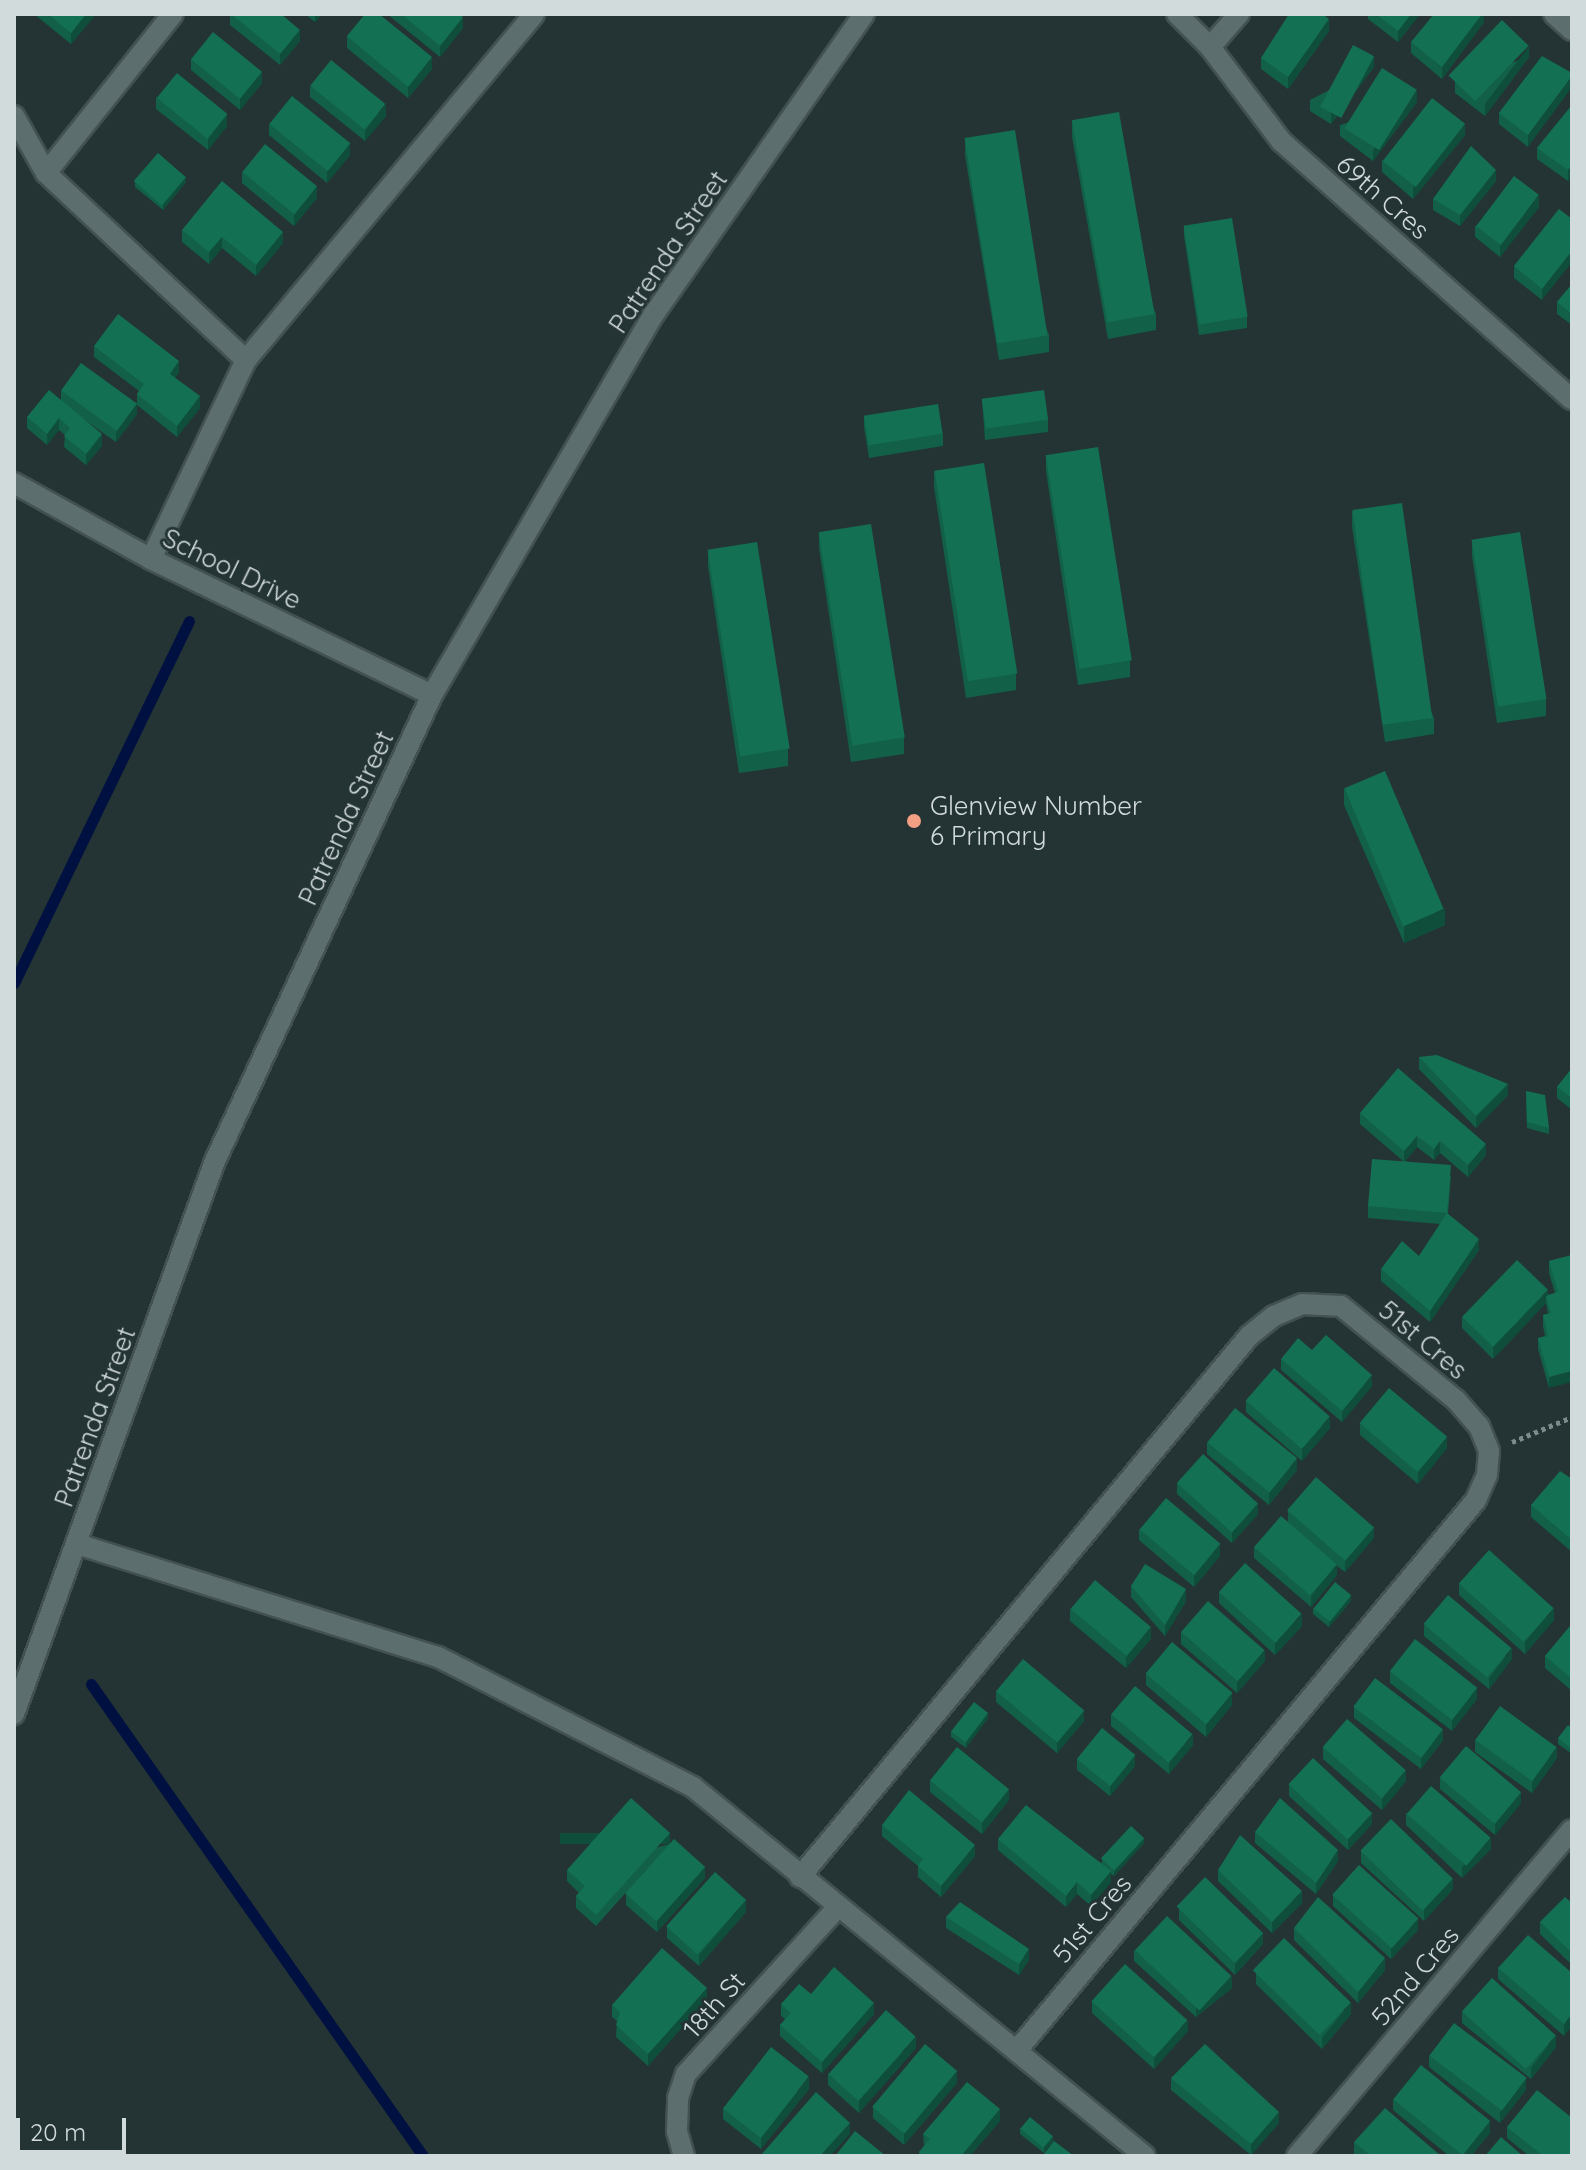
<!DOCTYPE html>
<style>
body{margin:0}
#map{position:relative;width:1586px;height:2170px;overflow:hidden;background:#243434;font-family:Quicksand,sans-serif}
div>[style]{position:absolute}
[style*='--x']{left:calc(var(--x)*1px);top:calc(var(--y)*1px);width:calc(var(--w)*1px);rotate:calc(var(--a)*1deg)}
.stream>*{height:11px;margin:-5.5px;padding:0 5.5px;transform-origin:5.5px;border-radius:5.5px;background:#001040}
.path>*{height:5px;margin-top:-2.5px;transform-origin:0;background:repeating-linear-gradient(90deg,#7e8b8b 0 4px,transparent 0 8px)}
.roads{filter:drop-shadow(2px 0 #435151) drop-shadow(-2px 0 #435151) drop-shadow(0 2px #435151) drop-shadow(0 -2px #435151)}
.minor>*{height:20px;margin:-10px;padding:0 10px;transform-origin:10px;border-radius:10px;background:#5d6e6e}
.tertiary>*{height:20px;margin:-10px;padding:0 10px;transform-origin:10px;border-radius:10px;background:#5d6e6e}
.wall>*{inset:0;background:#116047}
.shaded-wall>*{inset:0;background:#0e4e3a;transform-origin:0 0}
.building>*{inset:0;background:#147053;transform-origin:0 0}
.dots>*{width:22px;height:22px;translate:-50% -50%;box-sizing:border-box;border:4px solid #243434;border-radius:50%}
span{translate:-50% -50%;white-space:nowrap;text-align:center;line-height:1.15;-webkit-text-stroke:6px #243434;paint-order:stroke}
.street-label{font-size:26px;color:#d2dbdb}
.poi-label{font-size:26px;color:#d2dbdb}
.left{translate:0 -50%;text-align:left}
.frame{position:absolute;inset:0;border:16px solid #d2dbdb;pointer-events:none}
.scale{position:absolute;left:16px;top:2118px;width:110px;height:36px;box-sizing:border-box;border:4px solid #d2dbdb;border-top:0;padding-left:10px;font-size:24px;line-height:28px;white-space:nowrap;color:#d2dbdb;-webkit-text-stroke:6px #243434;paint-order:stroke}
</style>
<div id="map">
<div class="stream">
<div style="--x:14;--y:983;--w:402;--a:-64.2"></div>
<div style="--x:91;--y:1684;--w:577;--a:54.88"></div>
</div>
<div class="path">
<div style="--x:1512;--y:1442;--w:65;--a:-22.6"></div>
</div>
<div class="roads">
<div class="minor">
<div style="--x:1177;--y:14;--w:47;--a:45"></div>
<div style="--x:1239;--y:14;--w:44;--a:131.3"></div>
<div style="--x:1210;--y:47;--w:118;--a:52.9"></div>
<div style="--x:1281;--y:141;--w:389;--a:41.6"></div>
<div style="--x:1554;--y:14;--w:24;--a:42"></div>
<div style="--x:14;--y:116;--w:65;--a:60.7"></div>
<div style="--x:46;--y:173;--w:274;--a:43.1"></div>
<div style="--x:46;--y:173;--w:203;--a:-51.4"></div>
<div style="--x:14;--y:483;--w:157;--a:29"></div>
<div style="--x:151;--y:559;--w:312;--a:25.8"></div>
<div style="--x:151;--y:559;--w:221;--a:-64.5"></div>
<div style="--x:246;--y:360;--w:450;--a:-50.2"></div>
<div style="--x:77;--y:1544;--w:378;--a:17.4"></div>
<div style="--x:438;--y:1657;--w:286;--a:27"></div>
<div style="--x:693;--y:1787;--w:583;--a:39.23"></div>
<div style="--x:800;--y:1877;--w:703;--a:-50.31"></div>
<div style="--x:1249;--y:1336;--w:32;--a:-39"></div>
<div style="--x:1274;--y:1316;--w:30;--a:-23"></div>
<div style="--x:1302;--y:1304;--w:39;--a:3"></div>
<div style="--x:1341;--y:1306;--w:149;--a:39.3"></div>
<div style="--x:1456;--y:1400;--w:35;--a:49"></div>
<div style="--x:1479;--y:1426;--w:27;--a:68"></div>
<div style="--x:1489;--y:1451;--w:24;--a:95"></div>
<div style="--x:1487;--y:1475;--w:27;--a:114"></div>
<div style="--x:1476;--y:1500;--w:714;--a:129.83"></div>
<div style="--x:684;--y:2156;--w:26;--a:-106"></div>
<div style="--x:677;--y:2131;--w:33;--a:-88"></div>
<div style="--x:678;--y:2098;--w:25;--a:-72"></div>
<div style="--x:686;--y:2074;--w:224;--a:-47.7"></div>
<div style="--x:1297;--y:2156;--w:426;--a:-49.9"></div>
</div>
<div class="tertiary">
<div style="--x:14;--y:1714;--w:588;--a:-70.03"></div>
<div style="--x:215;--y:1161;--w:514;--a:-65.03"></div>
<div style="--x:432;--y:695;--w:441;--a:-59.8"></div>
<div style="--x:654;--y:314;--w:366;--a:-55"></div>
</div>
</div>
<div class="wall">
<div style="clip-path:polygon(34px 14px,96px 14px,71px 44px)"></div>
<div style="clip-path:polygon(230px 14px,300px 41px,280px 65px,230px 25px)"></div>
<div style="clip-path:polygon(305px 14px,322px 14px,315px 22px)"></div>
<div style="clip-path:polygon(387px 14px,459px 14px,463px 28px,440px 57px)"></div>
<div style="clip-path:polygon(1368px 14px,1420px 14px,1398px 42px,1368px 19px)"></div>
<div style="clip-path:polygon(1484px 14px,1484px 22px,1442px 79px,1411px 53px,1411px 42px)"></div>
<div style="clip-path:polygon(1329px 31px,1288px 89px,1261px 69px,1261px 58px)"></div>
<div style="clip-path:polygon(347px 36px,432px 69px,408px 98px,347px 48px)"></div>
<div style="clip-path:polygon(1542px 56px,1528px 147px,1499px 124px,1499px 113px)"></div>
<div style="clip-path:polygon(1529px 57px,1485px 116px,1455px 93px,1455px 81px)"></div>
<div style="clip-path:polygon(191px 59px,262px 83px,240px 110px,191px 70px)"></div>
<div style="clip-path:polygon(1374px 67px,1331px 124px,1310px 111px,1310px 100px)"></div>
<div style="clip-path:polygon(310px 86px,386px 116px,365px 141px,310px 97px)"></div>
<div style="clip-path:polygon(156px 97px,227px 126px,208px 150px,156px 109px)"></div>
<div style="clip-path:polygon(1417px 102px,1373px 161px,1340px 136px,1340px 125px)"></div>
<div style="clip-path:polygon(1572px 105px,1572px 176px,1568px 181px,1537px 159px,1537px 148px)"></div>
<div style="clip-path:polygon(1072px 121px,1156px 314px,1156px 330px,1108px 339px,1072px 137px)"></div>
<div style="clip-path:polygon(269px 124px,350px 155px,327px 183px,269px 135px)"></div>
<div style="clip-path:polygon(1465px 135px,1413px 199px,1382px 172px,1382px 161px)"></div>
<div style="clip-path:polygon(965px 138px,1049px 335px,1049px 352px,999px 360px,965px 155px)"></div>
<div style="clip-path:polygon(242px 172px,317px 198px,294px 226px,242px 183px)"></div>
<div style="clip-path:polygon(1496px 181px,1460px 226px,1433px 210px,1433px 199px)"></div>
<div style="clip-path:polygon(135px 182px,186px 182px,163px 210px,135px 187px)"></div>
<div style="clip-path:polygon(1539px 207px,1500px 257px,1475px 237px,1475px 226px)"></div>
<div style="clip-path:polygon(1559px 209px,1542px 300px,1514px 278px,1514px 266px)"></div>
<div style="clip-path:polygon(1184px 225px,1247px 317px,1247px 328px,1199px 335px,1184px 236px)"></div>
<div style="clip-path:polygon(182px 230px,283px 243px,256px 276px,222px 248px,209px 264px,182px 242px)"></div>
<div style="clip-path:polygon(1572px 284px,1572px 325px,1557px 314px,1557px 302px)"></div>
<div style="clip-path:polygon(94px 346px,179px 372px,175px 378px,200px 408px,177px 437px,137px 405px,137px 414px,116px 442px,82px 418px,102px 446px,86px 465px,64px 447px,65px 435px,59px 430px,47px 445px,27px 428px,27px 417px,61px 400px,61px 391px,137px 403px,137px 394px,139px 391px,94px 357px)"></div>
<div style="clip-path:polygon(982px 399px,1048px 420px,1048px 432px,985px 440px)"></div>
<div style="clip-path:polygon(864px 416px,943px 434px,943px 446px,869px 458px,864px 427px)"></div>
<div style="clip-path:polygon(1046px 455px,1130px 661px,1130px 677px,1078px 685px,1046px 471px)"></div>
<div style="clip-path:polygon(934px 470px,1016px 674px,1016px 690px,966px 698px,934px 487px)"></div>
<div style="clip-path:polygon(1352px 510px,1434px 718px,1434px 734px,1385px 742px,1352px 527px)"></div>
<div style="clip-path:polygon(819px 532px,904px 737px,904px 754px,851px 762px,819px 548px)"></div>
<div style="clip-path:polygon(1472px 539px,1546px 699px,1546px 716px,1497px 723px,1472px 556px)"></div>
<div style="clip-path:polygon(708px 550px,788px 749px,788px 766px,739px 773px,708px 566px)"></div>
<div style="clip-path:polygon(1344px 788px,1445px 925px,1404px 943px,1344px 805px)"></div>
<div style="clip-path:polygon(1419px 1057px,1508px 1095px,1476px 1128px,1419px 1069px)"></div>
<div style="clip-path:polygon(1572px 1068px,1572px 1110px,1557px 1098px,1557px 1087px)"></div>
<div style="clip-path:polygon(1526px 1091px,1549px 1128px,1549px 1134px,1527px 1128px)"></div>
<div style="clip-path:polygon(1360px 1113px,1486px 1155px,1468px 1177px,1440px 1153px,1434px 1160px,1417px 1147px,1405px 1161px,1451px 1176px,1448px 1214px,1479px 1250px,1430px 1322px,1381px 1281px,1381px 1269px,1419px 1256px,1440px 1224px,1368px 1218px,1368px 1206px,1403px 1161px,1360px 1124px)"></div>
<div style="clip-path:polygon(1572px 1255px,1549px 1388px,1538px 1349px,1538px 1338px,1545px 1336px,1543px 1326px,1543px 1315px,1548px 1314px,1546px 1303px,1493px 1359px,1462px 1328px,1462px 1317px,1555px 1293px,1549px 1273px,1549px 1261px)"></div>
<div style="clip-path:polygon(1312px 1350px,1372px 1386px,1342px 1422px,1281px 1370px,1281px 1359px)"></div>
<div style="clip-path:polygon(1246px 1400px,1330px 1428px,1302px 1461px,1246px 1412px)"></div>
<div style="clip-path:polygon(1360px 1424px,1447px 1448px,1418px 1484px,1360px 1435px)"></div>
<div style="clip-path:polygon(1207px 1442px,1297px 1470px,1269px 1505px,1207px 1454px)"></div>
<div style="clip-path:polygon(1572px 1456px,1572px 1473px,1570px 1471px,1570px 1459px)"></div>
<div style="clip-path:polygon(1572px 1479px,1572px 1552px,1531px 1517px,1531px 1505px)"></div>
<div style="clip-path:polygon(1177px 1483px,1258px 1514px,1232px 1543px,1177px 1494px)"></div>
<div style="clip-path:polygon(1288px 1511px,1374px 1538px,1345px 1572px,1337px 1566px,1337px 1575px,1311px 1607px,1254px 1558px,1254px 1547px,1288px 1521px)"></div>
<div style="clip-path:polygon(1139px 1529px,1220px 1556px,1194px 1587px,1139px 1540px)"></div>
<div style="clip-path:polygon(1459px 1583px,1554px 1620px,1525px 1654px,1459px 1595px)"></div>
<div style="clip-path:polygon(1131px 1586px,1186px 1601px,1165px 1636px,1131px 1597px)"></div>
<div style="clip-path:polygon(1219px 1592px,1302px 1626px,1275px 1655px,1219px 1603px)"></div>
<div style="clip-path:polygon(1351px 1601px,1329px 1627px,1313px 1614px,1313px 1608px)"></div>
<div style="clip-path:polygon(1070px 1609px,1151px 1639px,1126px 1668px,1070px 1621px)"></div>
<div style="clip-path:polygon(1424px 1625px,1512px 1659px,1489px 1689px,1424px 1636px)"></div>
<div style="clip-path:polygon(1572px 1628px,1572px 1691px,1545px 1668px,1545px 1656px)"></div>
<div style="clip-path:polygon(1181px 1632px,1265px 1661px,1237px 1693px,1181px 1644px)"></div>
<div style="clip-path:polygon(1390px 1671px,1477px 1699px,1452px 1731px,1390px 1683px)"></div>
<div style="clip-path:polygon(1146px 1674px,1232px 1705px,1206px 1737px,1146px 1685px)"></div>
<div style="clip-path:polygon(996px 1691px,1084px 1721px,1057px 1753px,996px 1702px)"></div>
<div style="clip-path:polygon(1354px 1707px,1443px 1740px,1421px 1769px,1354px 1718px)"></div>
<div style="clip-path:polygon(1111px 1714px,1193px 1745px,1169px 1774px,1111px 1726px)"></div>
<div style="clip-path:polygon(988px 1718px,966px 1748px,951px 1737px,951px 1731px)"></div>
<div style="clip-path:polygon(1572px 1728px,1572px 1754px,1558px 1744px,1558px 1738px)"></div>
<div style="clip-path:polygon(1475px 1740px,1557px 1758px,1532px 1793px,1475px 1752px)"></div>
<div style="clip-path:polygon(1323px 1747px,1406px 1781px,1382px 1810px,1323px 1759px)"></div>
<div style="clip-path:polygon(1077px 1759px,1135px 1766px,1110px 1796px,1077px 1770px)"></div>
<div style="clip-path:polygon(1440px 1778px,1521px 1803px,1495px 1835px,1440px 1789px)"></div>
<div style="clip-path:polygon(930px 1781px,1009px 1800px,982px 1834px,930px 1792px)"></div>
<div style="clip-path:polygon(1289px 1785px,1372px 1824px,1348px 1850px,1289px 1796px)"></div>
<div style="clip-path:polygon(1406px 1813px,1491px 1849px,1462px 1878px,1406px 1825px)"></div>
<div style="clip-path:polygon(882px 1825px,975px 1856px,941px 1897px,918px 1877px,918px 1866px,882px 1836px)"></div>
<div style="clip-path:polygon(1255px 1832px,1338px 1861px,1316px 1894px,1255px 1843px)"></div>
<div style="clip-path:polygon(998px 1839px,1102px 1863px,1102px 1859px,1144px 1843px,1114px 1876px,1111px 1874px,1111px 1882px,1091px 1906px,1077px 1894px,1066px 1907px,998px 1850px)"></div>
<div style="clip-path:polygon(670px 1844px,705px 1878px,657px 1932px,626px 1905px,626px 1894px,656px 1859px,596px 1926px,576px 1908px,576px 1896px,579px 1893px,567px 1881px,567px 1870px)"></div>
<div style="clip-path:polygon(1361px 1851px,1453px 1889px,1424px 1921px,1361px 1863px)"></div>
<div style="clip-path:polygon(1218px 1870px,1302px 1903px,1272px 1933px,1218px 1881px)"></div>
<div style="clip-path:polygon(1333px 1895px,1418px 1930px,1391px 1959px,1333px 1906px)"></div>
<div style="clip-path:polygon(1572px 1903px,1572px 1965px,1540px 1934px,1540px 1922px)"></div>
<div style="clip-path:polygon(1179px 1909px,1263px 1944px,1235px 1975px,1179px 1920px)"></div>
<div style="clip-path:polygon(746px 1912px,699px 1966px,667px 1938px,667px 1927px)"></div>
<div style="clip-path:polygon(946px 1917px,1029px 1960px,1019px 1975px,946px 1928px)"></div>
<div style="clip-path:polygon(1294px 1928px,1385px 1970px,1358px 2003px,1294px 1940px)"></div>
<div style="clip-path:polygon(1134px 1950px,1232px 1988px,1196px 2017px,1134px 1961px)"></div>
<div style="clip-path:polygon(1498px 1968px,1572px 1973px,1564px 2036px,1498px 1979px)"></div>
<div style="clip-path:polygon(1256px 1973px,1351px 2014px,1322px 2049px,1256px 1984px)"></div>
<div style="clip-path:polygon(811px 1994px,874px 2014px,822px 2073px,780px 2036px,780px 2025px,785px 2019px,781px 2016px,781px 2004px)"></div>
<div style="clip-path:polygon(707px 1999px,648px 2066px,616px 2037px,617px 2021px,612px 2017px,612px 2005px)"></div>
<div style="clip-path:polygon(1092px 2001px,1188px 2031px,1154px 2069px,1092px 2013px)"></div>
<div style="clip-path:polygon(1462px 2012px,1556px 2047px,1531px 2079px,1462px 2023px)"></div>
<div style="clip-path:polygon(916px 2048px,859px 2113px,828px 2085px,828px 2074px)"></div>
<div style="clip-path:polygon(1429px 2056px,1526px 2090px,1500px 2123px,1429px 2067px)"></div>
<div style="clip-path:polygon(1171px 2078px,1279px 2123px,1251px 2155px,1171px 2090px)"></div>
<div style="clip-path:polygon(957px 2083px,904px 2145px,873px 2118px,873px 2107px)"></div>
<div style="clip-path:polygon(809px 2089px,761px 2149px,723px 2119px,723px 2108px)"></div>
<div style="clip-path:polygon(1393px 2099px,1490px 2133px,1471px 2156px,1449px 2156px,1393px 2110px)"></div>
<div style="clip-path:polygon(1000px 2121px,970px 2156px,919px 2156px,919px 2152px,924px 2146px,923px 2134px)"></div>
<div style="clip-path:polygon(1507px 2127px,1572px 2156px,1529px 2156px,1507px 2138px)"></div>
<div style="clip-path:polygon(1020px 2128px,1053px 2141px,1044px 2153px,1020px 2134px)"></div>
<div style="clip-path:polygon(1354px 2142px,1441px 2156px,1357px 2156px,1354px 2154px)"></div>
</div>
<div class="shaded-wall">
<div style="clip-path:polygon(86px 14px,96px 14px,71px 44px,71px 33px)"></div>
<div style="clip-path:polygon(315px 14px,322px 14px,315px 22px)"></div>
<div style="clip-path:polygon(1411px 14px,1420px 14px,1398px 42px,1398px 31px)"></div>
<div style="clip-path:polygon(1482px 14px,1484px 14px,1484px 22px,1442px 79px,1442px 67px)"></div>
<div style="clip-path:polygon(463px 17px,463px 28px,440px 57px,440px 46px)"></div>
<div style="clip-path:polygon(1329px 19px,1329px 31px,1288px 89px,1288px 77px)"></div>
<div style="clip-path:polygon(300px 30px,300px 41px,280px 65px,280px 54px)"></div>
<div style="clip-path:polygon(1529px 46px,1529px 57px,1485px 116px,1485px 104px)"></div>
<div style="clip-path:polygon(1374px 56px,1374px 67px,1331px 124px,1331px 113px)"></div>
<div style="clip-path:polygon(432px 57px,432px 69px,408px 98px,408px 87px)"></div>
<div style="clip-path:polygon(262px 71px,262px 83px,240px 110px,240px 98px)"></div>
<div style="clip-path:polygon(1572px 76px,1572px 87px,1528px 147px,1528px 135px)"></div>
<div style="clip-path:polygon(1417px 90px,1417px 102px,1373px 161px,1373px 150px)"></div>
<div style="clip-path:polygon(386px 104px,386px 116px,365px 141px,365px 130px)"></div>
<div style="clip-path:polygon(227px 114px,227px 126px,208px 150px,208px 139px)"></div>
<div style="clip-path:polygon(1465px 124px,1465px 135px,1413px 199px,1413px 188px)"></div>
<div style="clip-path:polygon(350px 143px,350px 155px,327px 183px,327px 171px)"></div>
<div style="clip-path:polygon(1572px 164px,1572px 176px,1568px 181px,1568px 170px)"></div>
<div style="clip-path:polygon(1496px 170px,1496px 181px,1460px 226px,1460px 215px)"></div>
<div style="clip-path:polygon(186px 177px,186px 182px,163px 210px,163px 205px)"></div>
<div style="clip-path:polygon(317px 186px,317px 198px,294px 226px,294px 215px)"></div>
<div style="clip-path:polygon(1539px 195px,1539px 207px,1500px 257px,1500px 245px)"></div>
<div style="clip-path:polygon(283px 232px,283px 243px,256px 276px,256px 265px)"></div>
<div style="clip-path:polygon(222px 237px,222px 248px,209px 264px,209px 252px)"></div>
<div style="clip-path:polygon(1572px 251px,1572px 262px,1542px 300px,1542px 289px)"></div>
<div style="clip-path:polygon(179px 361px,179px 372px,170px 385px,170px 374px)"></div>
<div style="clip-path:polygon(200px 396px,200px 408px,177px 437px,177px 426px)"></div>
<div style="clip-path:polygon(137px 403px,137px 414px,116px 442px,116px 431px)"></div>
<div style="clip-path:polygon(59px 418px,59px 430px,47px 445px,47px 434px)"></div>
<div style="clip-path:polygon(102px 434px,102px 446px,86px 465px,86px 454px)"></div>
<div style="clip-path:polygon(1445px 909px,1445px 925px,1404px 943px,1404px 926px)"></div>
<div style="clip-path:polygon(1508px 1084px,1508px 1095px,1476px 1128px,1476px 1116px)"></div>
<div style="clip-path:polygon(1417px 1136px,1417px 1147px,1404px 1162px,1404px 1151px)"></div>
<div style="clip-path:polygon(1440px 1141px,1440px 1153px,1434px 1160px,1434px 1149px)"></div>
<div style="clip-path:polygon(1486px 1144px,1486px 1155px,1468px 1177px,1468px 1165px)"></div>
<div style="clip-path:polygon(1479px 1239px,1479px 1250px,1430px 1322px,1430px 1311px)"></div>
<div style="clip-path:polygon(1548px 1290px,1548px 1301px,1546px 1296px,1546px 1303px,1493px 1359px,1493px 1347px)"></div>
<div style="clip-path:polygon(1572px 1371px,1572px 1382px,1549px 1388px,1549px 1377px)"></div>
<div style="clip-path:polygon(1372px 1375px,1372px 1386px,1342px 1422px,1342px 1411px)"></div>
<div style="clip-path:polygon(1330px 1417px,1330px 1428px,1302px 1461px,1302px 1449px)"></div>
<div style="clip-path:polygon(1447px 1437px,1447px 1448px,1418px 1484px,1418px 1472px)"></div>
<div style="clip-path:polygon(1297px 1459px,1297px 1470px,1269px 1505px,1269px 1493px)"></div>
<div style="clip-path:polygon(1258px 1503px,1258px 1514px,1232px 1543px,1232px 1531px)"></div>
<div style="clip-path:polygon(1374px 1527px,1374px 1538px,1345px 1572px,1345px 1561px)"></div>
<div style="clip-path:polygon(1220px 1544px,1220px 1556px,1194px 1587px,1194px 1576px)"></div>
<div style="clip-path:polygon(1337px 1564px,1337px 1575px,1311px 1607px,1311px 1596px)"></div>
<div style="clip-path:polygon(1186px 1589px,1186px 1601px,1165px 1636px,1165px 1625px)"></div>
<div style="clip-path:polygon(1351px 1595px,1351px 1601px,1329px 1627px,1329px 1621px)"></div>
<div style="clip-path:polygon(1554px 1608px,1554px 1620px,1525px 1654px,1525px 1642px)"></div>
<div style="clip-path:polygon(1302px 1614px,1302px 1626px,1275px 1655px,1275px 1643px)"></div>
<div style="clip-path:polygon(1151px 1627px,1151px 1639px,1126px 1668px,1126px 1657px)"></div>
<div style="clip-path:polygon(1512px 1648px,1512px 1659px,1489px 1689px,1489px 1678px)"></div>
<div style="clip-path:polygon(1265px 1650px,1265px 1661px,1237px 1693px,1237px 1681px)"></div>
<div style="clip-path:polygon(1477px 1688px,1477px 1699px,1452px 1731px,1452px 1720px)"></div>
<div style="clip-path:polygon(1232px 1693px,1232px 1705px,1206px 1737px,1206px 1725px)"></div>
<div style="clip-path:polygon(1084px 1710px,1084px 1721px,1057px 1753px,1057px 1741px)"></div>
<div style="clip-path:polygon(988px 1713px,988px 1718px,966px 1748px,966px 1742px)"></div>
<div style="clip-path:polygon(1443px 1729px,1443px 1740px,1421px 1769px,1421px 1758px)"></div>
<div style="clip-path:polygon(1193px 1734px,1193px 1745px,1169px 1774px,1169px 1763px)"></div>
<div style="clip-path:polygon(1557px 1747px,1557px 1758px,1532px 1793px,1532px 1782px)"></div>
<div style="clip-path:polygon(1135px 1755px,1135px 1766px,1110px 1796px,1110px 1785px)"></div>
<div style="clip-path:polygon(1406px 1770px,1406px 1781px,1382px 1810px,1382px 1799px)"></div>
<div style="clip-path:polygon(1009px 1789px,1009px 1800px,982px 1834px,982px 1822px)"></div>
<div style="clip-path:polygon(1521px 1792px,1521px 1803px,1495px 1835px,1495px 1824px)"></div>
<div style="clip-path:polygon(1372px 1813px,1372px 1824px,1348px 1850px,1348px 1839px)"></div>
<div style="left:670px;top:1833px;width:11px;height:110px;rotate:90deg"></div>
<div style="clip-path:polygon(1144px 1838px,1144px 1843px,1114px 1876px,1114px 1871px)"></div>
<div style="clip-path:polygon(1491px 1838px,1491px 1849px,1462px 1878px,1462px 1867px)"></div>
<div style="clip-path:polygon(975px 1845px,975px 1856px,941px 1897px,941px 1886px)"></div>
<div style="clip-path:polygon(1338px 1850px,1338px 1861px,1316px 1894px,1316px 1883px)"></div>
<div style="clip-path:polygon(705px 1867px,705px 1878px,657px 1932px,657px 1921px)"></div>
<div style="clip-path:polygon(1111px 1871px,1111px 1882px,1091px 1906px,1091px 1895px)"></div>
<div style="clip-path:polygon(1453px 1878px,1453px 1889px,1424px 1921px,1424px 1910px)"></div>
<div style="clip-path:polygon(1077px 1882px,1077px 1894px,1066px 1907px,1066px 1896px)"></div>
<div style="clip-path:polygon(1302px 1891px,1302px 1903px,1272px 1933px,1272px 1922px)"></div>
<div style="clip-path:polygon(746px 1900px,746px 1912px,699px 1966px,699px 1955px)"></div>
<div style="clip-path:polygon(1418px 1919px,1418px 1930px,1391px 1959px,1391px 1948px)"></div>
<div style="clip-path:polygon(1263px 1933px,1263px 1944px,1235px 1975px,1235px 1964px)"></div>
<div style="clip-path:polygon(1029px 1949px,1029px 1960px,1019px 1975px,1019px 1964px)"></div>
<div style="clip-path:polygon(1385px 1958px,1385px 1970px,1358px 2003px,1358px 1992px)"></div>
<div style="clip-path:polygon(1232px 1976px,1232px 1988px,1196px 2017px,1196px 2005px)"></div>
<div style="clip-path:polygon(707px 1988px,707px 1999px,648px 2066px,648px 2054px)"></div>
<div style="clip-path:polygon(1351px 2002px,1351px 2014px,1322px 2049px,1322px 2038px)"></div>
<div style="clip-path:polygon(874px 2003px,874px 2014px,822px 2073px,822px 2062px)"></div>
<div style="clip-path:polygon(1572px 2014px,1572px 2026px,1564px 2036px,1564px 2024px)"></div>
<div style="clip-path:polygon(1188px 2020px,1188px 2031px,1154px 2069px,1154px 2058px)"></div>
<div style="clip-path:polygon(1556px 2035px,1556px 2047px,1531px 2079px,1531px 2068px)"></div>
<div style="clip-path:polygon(916px 2037px,916px 2048px,859px 2113px,859px 2101px)"></div>
<div style="clip-path:polygon(957px 2071px,957px 2083px,904px 2145px,904px 2133px)"></div>
<div style="clip-path:polygon(809px 2077px,809px 2089px,761px 2149px,761px 2138px)"></div>
<div style="clip-path:polygon(1526px 2078px,1526px 2090px,1500px 2123px,1500px 2112px)"></div>
<div style="clip-path:polygon(1000px 2109px,1000px 2121px,970px 2156px,961px 2156px)"></div>
<div style="clip-path:polygon(1279px 2112px,1279px 2123px,1251px 2155px,1251px 2144px)"></div>
<div style="clip-path:polygon(1490px 2121px,1490px 2133px,1471px 2156px,1462px 2156px)"></div>
<div style="clip-path:polygon(850px 2123px,850px 2134px,830px 2156px,820px 2156px)"></div>
<div style="clip-path:polygon(1053px 2136px,1053px 2141px,1044px 2153px,1044px 2147px)"></div>
</div>
<div class="building">
<div style="clip-path:polygon(48px 14px,86px 14px,71px 33px)"></div>
<div style="clip-path:polygon(231px 14px,281px 14px,300px 30px,280px 54px)"></div>
<div style="clip-path:polygon(365px 14px,379px 14px,432px 57px,408px 87px,347px 36px)"></div>
<div style="clip-path:polygon(401px 14px,459px 14px,463px 17px,440px 46px)"></div>
<div style="clip-path:polygon(1289px 14px,1322px 14px,1329px 19px,1288px 77px,1261px 58px)"></div>
<div style="clip-path:polygon(1376px 14px,1411px 14px,1398px 31px)"></div>
<div style="clip-path:polygon(1434px 14px,1482px 14px,1442px 67px,1411px 42px)"></div>
<div style="left:1502px;top:20px;width:37px;height:77px;rotate:44deg"></div>
<div style="left:213px;top:32px;width:63px;height:35px;rotate:39deg"></div>
<div style="left:1353px;top:45px;width:24px;height:70px;rotate:28deg"></div>
<div style="clip-path:polygon(1542px 56px,1572px 73px,1572px 76px,1528px 135px,1499px 113px)"></div>
<div style="left:331px;top:60px;width:70px;height:33px;rotate:39deg"></div>
<div style="left:1382px;top:68px;width:41px;height:71px;rotate:32deg"></div>
<div style="left:177px;top:73px;width:65px;height:32px;rotate:39deg"></div>
<div style="left:292px;top:96px;width:75px;height:36px;rotate:39deg"></div>
<div style="left:1432px;top:98px;width:42px;height:80px;rotate:38deg"></div>
<div style="clip-path:polygon(1572px 105px,1572px 164px,1568px 170px,1537px 148px)"></div>
<div style="left:1119px;top:112px;width:205px;height:48px;rotate:80deg"></div>
<div style="left:1015px;top:130px;width:208px;height:51px;rotate:81deg"></div>
<div style="left:265px;top:144px;width:67px;height:36px;rotate:39deg"></div>
<div style="clip-path:polygon(1471px 146px,1496px 170px,1460px 215px,1433px 199px)"></div>
<div style="left:158px;top:153px;width:37px;height:37px;rotate:41deg"></div>
<div style="left:1514px;top:176px;width:31px;height:63px;rotate:37deg"></div>
<div style="clip-path:polygon(222px 181px,283px 232px,256px 265px,222px 237px,209px 252px,182px 230px)"></div>
<div style="clip-path:polygon(1559px 209px,1572px 219px,1572px 251px,1542px 289px,1514px 266px)"></div>
<div style="left:1232px;top:218px;width:100px;height:49px;rotate:81deg"></div>
<div style="clip-path:polygon(1572px 284px,1572px 314px,1557px 302px)"></div>
<div style="clip-path:polygon(118px 314px,179px 361px,170px 374px,200px 396px,177px 426px,137px 394px,144px 384px,94px 346px)"></div>
<div style="left:81px;top:363px;width:69px;height:34px;rotate:36deg"></div>
<div style="clip-path:polygon(49px 390px,102px 434px,86px 454px,64px 436px,70px 428px,59px 418px,47px 434px,27px 417px)"></div>
<div style="left:1044px;top:390px;width:30px;height:63px;rotate:82deg"></div>
<div style="left:938px;top:404px;width:30px;height:75px;rotate:81deg"></div>
<div style="left:1098px;top:447px;width:216px;height:53px;rotate:81deg"></div>
<div style="left:984px;top:463px;width:213px;height:50px;rotate:81deg"></div>
<div style="left:1402px;top:503px;width:217px;height:50px;rotate:82deg"></div>
<div style="left:871px;top:524px;width:216px;height:53px;rotate:81deg"></div>
<div style="left:1520px;top:532px;width:169px;height:49px;rotate:81deg"></div>
<div style="left:757px;top:542px;width:209px;height:50px;rotate:81deg"></div>
<div style="left:1385px;top:771px;width:150px;height:44px;rotate:67deg"></div>
<div style="clip-path:polygon(1437px 1055px,1508px 1084px,1476px 1116px,1419px 1057px)"></div>
<div style="clip-path:polygon(1398px 1068px,1486px 1144px,1468px 1165px,1440px 1141px,1434px 1149px,1417px 1136px,1404px 1151px,1360px 1113px)"></div>
<div style="clip-path:polygon(1572px 1068px,1572px 1098px,1557px 1087px)"></div>
<div style="clip-path:polygon(1526px 1091px,1545px 1095px,1549px 1128px,1527px 1122px)"></div>
<div style="clip-path:polygon(1372px 1159px,1451px 1165px,1447px 1213px,1479px 1239px,1430px 1311px,1381px 1269px,1402px 1241px,1419px 1256px,1447px 1213px,1368px 1206px)"></div>
<div style="clip-path:polygon(1572px 1255px,1572px 1371px,1549px 1377px,1538px 1338px,1548px 1336px,1543px 1315px,1551px 1313px,1546px 1296px,1558px 1292px,1549px 1261px)"></div>
<div style="left:1517px;top:1260px;width:43px;height:79px;rotate:44deg"></div>
<div style="clip-path:polygon(1326px 1335px,1372px 1375px,1342px 1411px,1281px 1359px,1298px 1338px,1312px 1350px)"></div>
<div style="left:1274px;top:1368px;width:74px;height:43px;rotate:41deg"></div>
<div style="left:1389px;top:1388px;width:76px;height:46px;rotate:40deg"></div>
<div style="left:1235px;top:1408px;width:80px;height:44px;rotate:39deg"></div>
<div style="left:1203px;top:1454px;width:74px;height:39px;rotate:42deg"></div>
<div style="clip-path:polygon(1560px 1471px,1572px 1479px,1572px 1540px,1531px 1505px)"></div>
<div style="left:1316px;top:1477px;width:77px;height:44px;rotate:41deg"></div>
<div style="left:1166px;top:1498px;width:71px;height:41px;rotate:40deg"></div>
<div style="left:1281px;top:1516px;width:74px;height:41px;rotate:41deg"></div>
<div style="left:1489px;top:1550px;width:87px;height:45px;rotate:42deg"></div>
<div style="left:1245px;top:1563px;width:76px;height:39px;rotate:42deg"></div>
<div style="clip-path:polygon(1145px 1564px,1186px 1589px,1165px 1625px,1131px 1586px)"></div>
<div style="left:1095px;top:1580px;width:73px;height:38px;rotate:40deg"></div>
<div style="left:1335px;top:1582px;width:21px;height:34px;rotate:39deg"></div>
<div style="left:1448px;top:1595px;width:83px;height:38px;rotate:40deg"></div>
<div style="left:1208px;top:1601px;width:75px;height:41px;rotate:41deg"></div>
<div style="clip-path:polygon(1570px 1626px,1572px 1628px,1572px 1679px,1545px 1656px)"></div>
<div style="left:1415px;top:1639px;width:79px;height:41px;rotate:38deg"></div>
<div style="left:1172px;top:1642px;width:79px;height:41px;rotate:40deg"></div>
<div style="left:1023px;top:1659px;width:80px;height:42px;rotate:40deg"></div>
<div style="left:1375px;top:1678px;width:85px;height:36px;rotate:37deg"></div>
<div style="left:1135px;top:1686px;width:75px;height:37px;rotate:40deg"></div>
<div style="left:974px;top:1702px;width:18px;height:37px;rotate:38deg"></div>
<div style="left:1500px;top:1706px;width:70px;height:42px;rotate:36deg"></div>
<div style="left:1347px;top:1719px;width:78px;height:37px;rotate:41deg"></div>
<div style="clip-path:polygon(1568px 1725px,1572px 1728px,1572px 1749px,1558px 1738px)"></div>
<div style="left:1102px;top:1728px;width:43px;height:40px;rotate:39deg"></div>
<div style="left:1466px;top:1746px;width:72px;height:41px;rotate:40deg"></div>
<div style="left:957px;top:1747px;width:67px;height:43px;rotate:39deg"></div>
<div style="left:1313px;top:1758px;width:81px;height:36px;rotate:43deg"></div>
<div style="left:1431px;top:1786px;width:79px;height:37px;rotate:41deg"></div>
<div style="clip-path:polygon(909px 1790px,975px 1845px,941px 1886px,918px 1866px,923px 1859px,882px 1825px)"></div>
<div style="clip-path:polygon(631px 1798px,670px 1833px,596px 1915px,576px 1896px,585px 1886px,567px 1870px)"></div>
<div style="clip-path:polygon(1280px 1798px,1338px 1850px,1316px 1883px,1255px 1832px)"></div>
<div style="clip-path:polygon(1026px 1805px,1111px 1871px,1091px 1895px,1077px 1882px,1066px 1896px,998px 1839px)"></div>
<div style="left:1391px;top:1819px;width:86px;height:44px;rotate:44deg"></div>
<div style="left:1131px;top:1826px;width:18px;height:44px;rotate:43deg"></div>
<div style="clip-path:polygon(1240px 1835px,1302px 1891px,1272px 1922px,1218px 1870px)"></div>
<div style="left:674px;top:1839px;width:42px;height:73px;rotate:42deg"></div>
<div style="left:1359px;top:1865px;width:80px;height:40px;rotate:42deg"></div>
<div style="left:715px;top:1872px;width:42px;height:73px;rotate:42deg"></div>
<div style="left:1205px;top:1877px;width:81px;height:41px;rotate:44deg"></div>
<div style="clip-path:polygon(1318px 1897px,1385px 1958px,1358px 1992px,1294px 1928px)"></div>
<div style="clip-path:polygon(1565px 1897px,1572px 1903px,1572px 1953px,1540px 1922px)"></div>
<div style="clip-path:polygon(960px 1902px,1029px 1949px,1019px 1964px,946px 1917px)"></div>
<div style="left:1167px;top:1916px;width:88px;height:47px;rotate:43deg"></div>
<div style="clip-path:polygon(1528px 1935px,1572px 1973px,1572px 2014px,1564px 2024px,1498px 1968px)"></div>
<div style="left:1284px;top:1938px;width:93px;height:45px;rotate:44deg"></div>
<div style="clip-path:polygon(662px 1948px,707px 1988px,648px 2054px,616px 2025px,620px 2012px,612px 2005px)"></div>
<div style="left:1125px;top:1964px;width:84px;height:50px;rotate:42deg"></div>
<div style="clip-path:polygon(834px 1967px,874px 2003px,822px 2062px,780px 2025px,791px 2013px,781px 2004px,799px 1984px,811px 1994px)"></div>
<div style="left:1492px;top:1978px;width:86px;height:45px;rotate:42deg"></div>
<div style="left:886px;top:2010px;width:40px;height:86px;rotate:42deg"></div>
<div style="left:1454px;top:2023px;width:91px;height:41px;rotate:37deg"></div>
<div style="left:925px;top:2044px;width:42px;height:82px;rotate:40deg"></div>
<div style="clip-path:polygon(1205px 2044px,1279px 2112px,1251px 2144px,1171px 2078px)"></div>
<div style="left:771px;top:2047px;width:48px;height:78px;rotate:38deg"></div>
<div style="left:1421px;top:2065px;width:89px;height:44px;rotate:39deg"></div>
<div style="clip-path:polygon(967px 2082px,1000px 2109px,961px 2156px,924px 2156px,919px 2152px,930px 2139px,923px 2134px)"></div>
<div style="clip-path:polygon(1537px 2090px,1572px 2118px,1572px 2156px,1543px 2156px,1507px 2127px)"></div>
<div style="clip-path:polygon(816px 2092px,850px 2123px,820px 2156px,762px 2156px,761px 2155px)"></div>
<div style="clip-path:polygon(1385px 2108px,1441px 2156px,1371px 2156px,1354px 2142px)"></div>
<div style="left:1030px;top:2117px;width:30px;height:15px;rotate:40deg"></div>
<div style="clip-path:polygon(855px 2131px,886px 2156px,835px 2156px)"></div>
<div style="clip-path:polygon(1501px 2137px,1523px 2156px,1485px 2156px)"></div>
<div style="clip-path:polygon(1054px 2141px,1074px 2156px,1047px 2156px,1044px 2154px)"></div>
</div>
<div class="dots">
<div style="left:914px;top:821px;background:#f39f84"></div>
</div>
<div class="street-label">
<span style="left:1383px;top:197px;rotate:41deg">69th Cres</span>
<span style="left:668px;top:252px;rotate:-56deg">Patrenda Street</span>
<span style="left:232px;top:569px;rotate:26deg">School Drive</span>
<span style="left:346px;top:818px;rotate:-65deg">Patrenda Street</span>
<span style="left:1423px;top:1340px;rotate:40deg">51st Cres</span>
<span style="left:95px;top:1417px;rotate:-70deg">Patrenda Street</span>
<span style="left:1092px;top:1919px;rotate:-50deg">51st Cres</span>
<span style="left:1415px;top:1976px;rotate:-50deg">52nd Cres</span>
<span style="left:714px;top:2005px;rotate:-48deg">18th St</span>
</div>
<div class="poi-label">
<span class="left" style="left:930px;top:821px">Glenview Number<br>6 Primary</span>
</div>
<div class="frame"></div>
<div class="scale">20 m</div>
</div>
